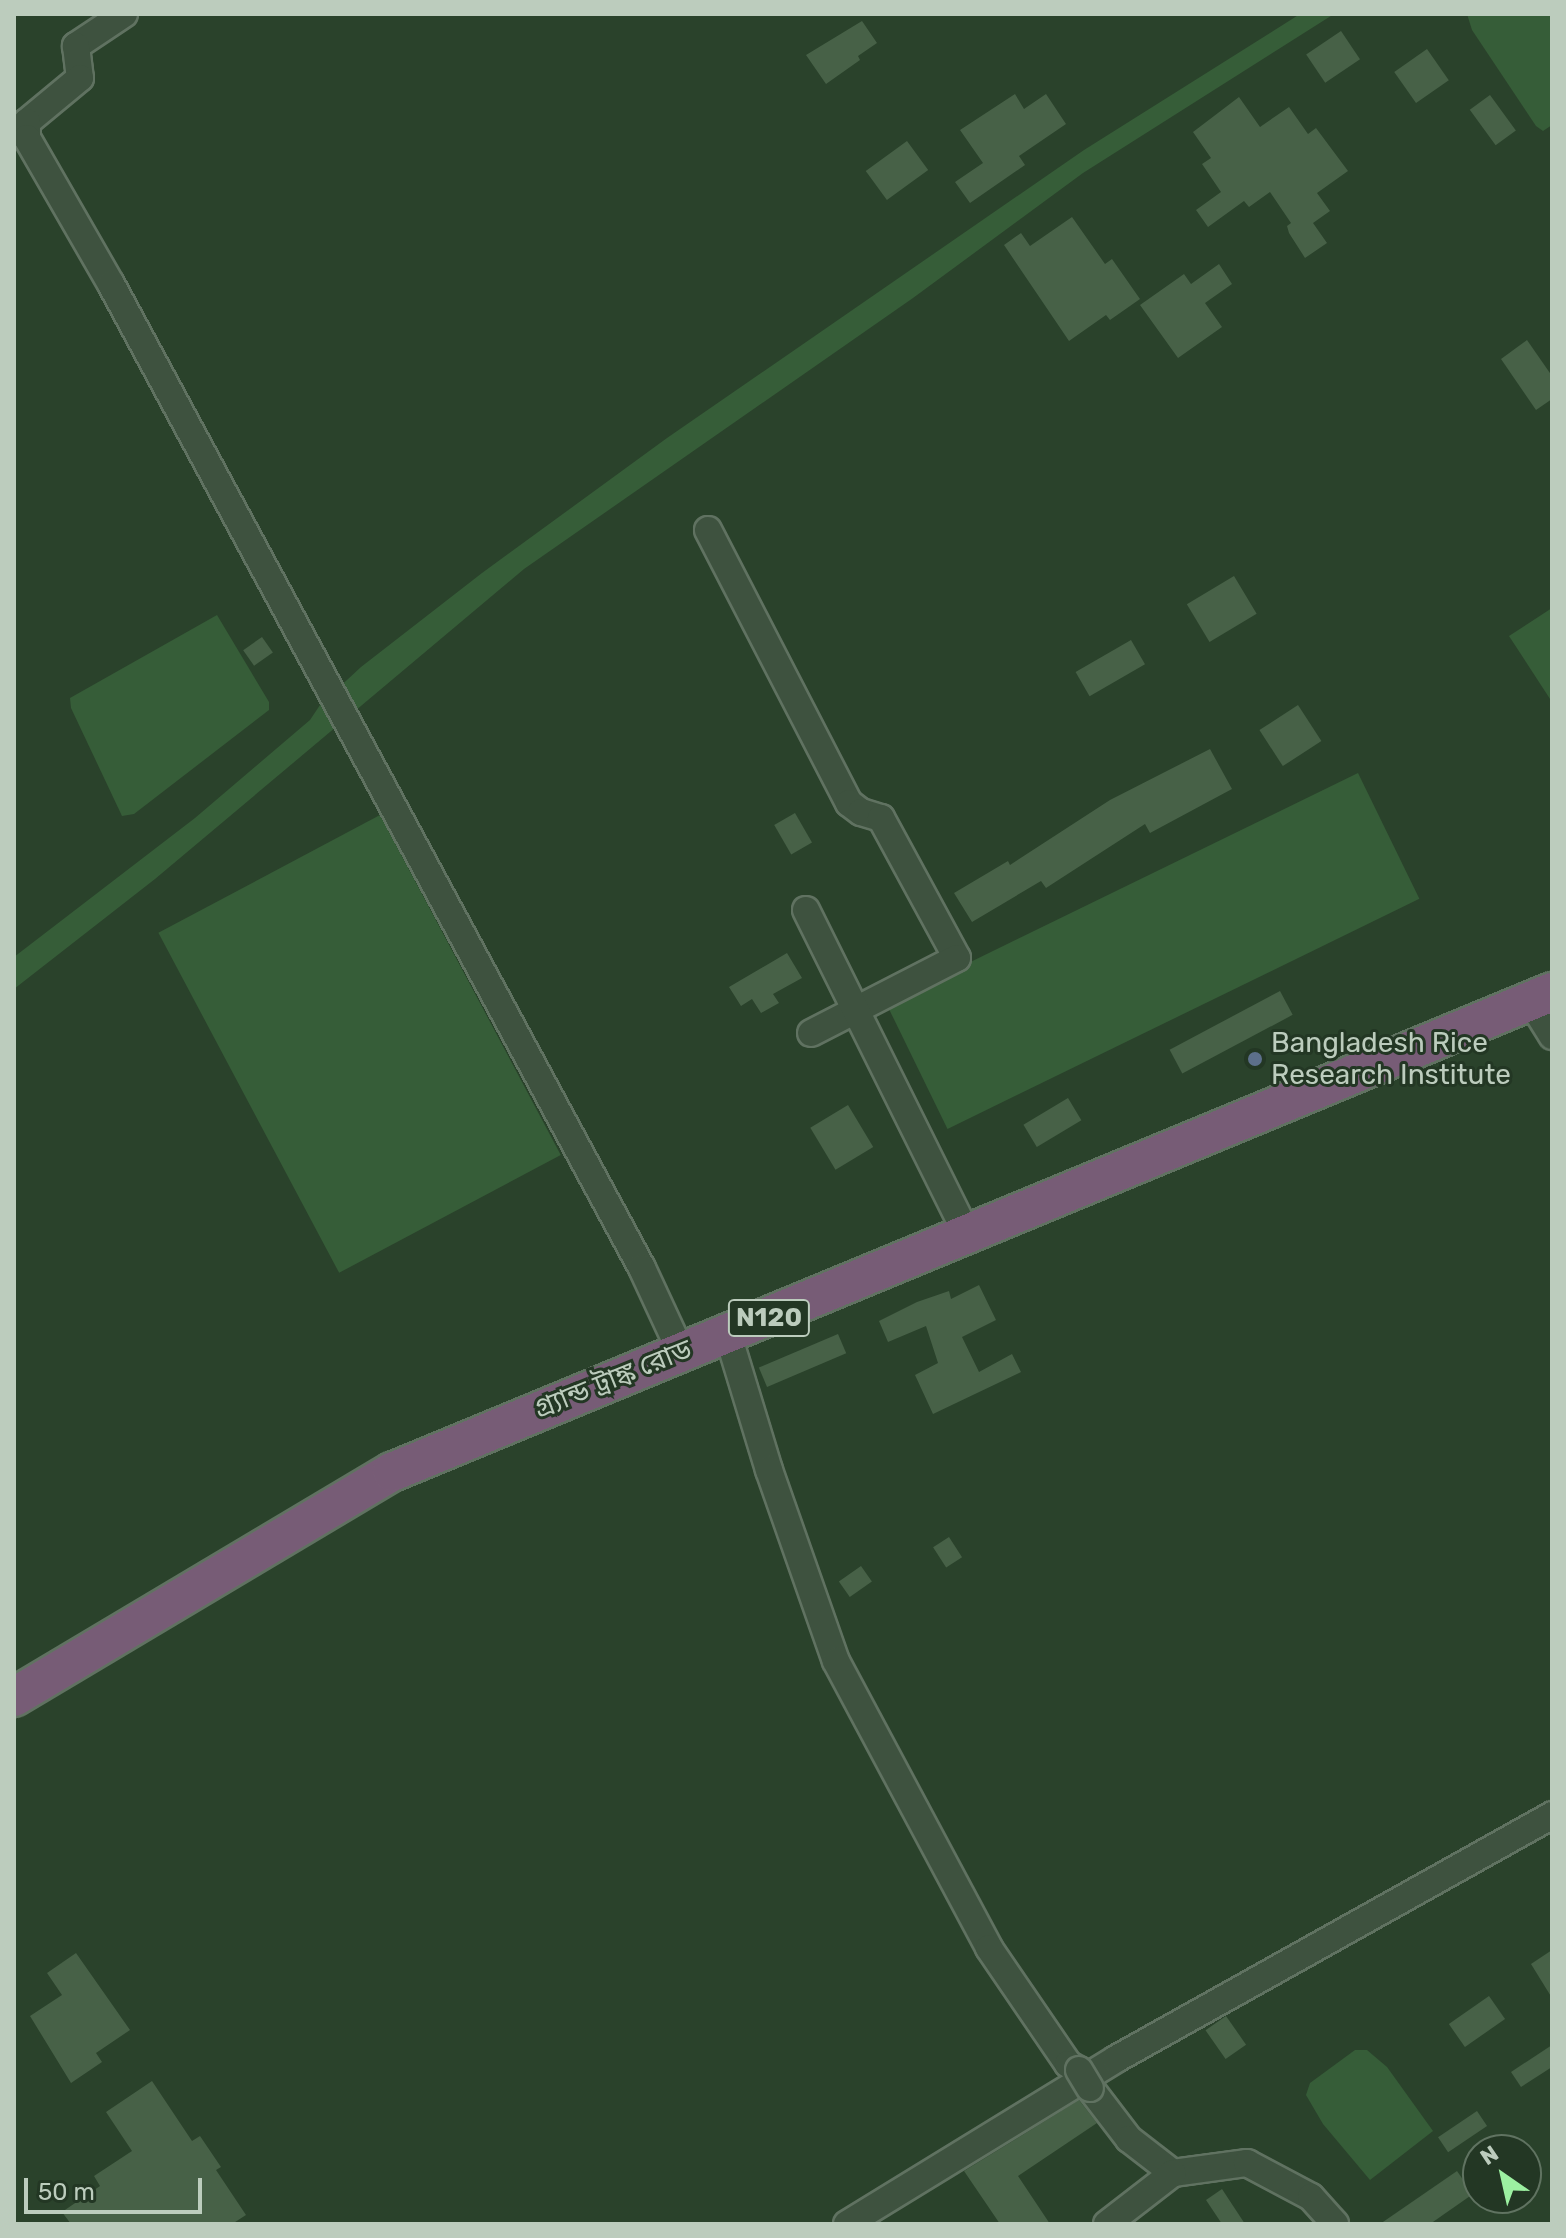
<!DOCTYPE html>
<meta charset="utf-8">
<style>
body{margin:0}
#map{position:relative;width:1566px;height:2238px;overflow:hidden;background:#2a422b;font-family:Rubik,"Noto Sans Bengali",sans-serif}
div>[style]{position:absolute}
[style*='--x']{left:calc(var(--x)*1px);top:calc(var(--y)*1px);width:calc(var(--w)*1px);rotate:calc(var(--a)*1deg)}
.water>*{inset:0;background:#365d38;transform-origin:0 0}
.building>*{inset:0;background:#476147;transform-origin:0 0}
.roads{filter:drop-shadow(2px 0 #607261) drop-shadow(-2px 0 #607261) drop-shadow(0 2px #607261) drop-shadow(0 -2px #607261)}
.minor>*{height:26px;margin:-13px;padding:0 13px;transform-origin:13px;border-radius:13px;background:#3e523f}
.highway>*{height:38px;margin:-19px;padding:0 19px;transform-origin:19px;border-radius:19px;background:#775c76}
.bridges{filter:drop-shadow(2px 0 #607261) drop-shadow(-2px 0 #607261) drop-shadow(0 2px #607261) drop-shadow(0 -2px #607261)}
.minor-bridge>*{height:26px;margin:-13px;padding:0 13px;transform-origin:13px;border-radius:13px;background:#3e523f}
.dots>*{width:22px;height:22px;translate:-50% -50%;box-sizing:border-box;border:4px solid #233724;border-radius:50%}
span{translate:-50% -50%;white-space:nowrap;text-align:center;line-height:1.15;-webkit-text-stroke:6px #233724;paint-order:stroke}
.shield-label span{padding:2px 6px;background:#233724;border:2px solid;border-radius:6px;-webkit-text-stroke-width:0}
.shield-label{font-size:26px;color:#bcccbd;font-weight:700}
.poi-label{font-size:28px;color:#bcccbd}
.left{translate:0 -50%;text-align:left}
.street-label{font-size:28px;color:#bcccbd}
.frame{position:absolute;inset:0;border:16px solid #bcccbd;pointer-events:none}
.north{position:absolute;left:1462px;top:2134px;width:80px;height:80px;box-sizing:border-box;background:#233724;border:2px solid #607361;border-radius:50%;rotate:326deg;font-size:22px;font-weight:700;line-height:32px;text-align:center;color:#bcccbd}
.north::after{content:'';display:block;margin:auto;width:28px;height:36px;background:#9cf0a1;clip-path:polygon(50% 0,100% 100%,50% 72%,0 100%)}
.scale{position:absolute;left:24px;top:2178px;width:178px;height:36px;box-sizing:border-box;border:4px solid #bcccbd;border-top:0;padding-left:10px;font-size:24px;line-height:28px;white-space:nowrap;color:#bcccbd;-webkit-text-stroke:6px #233724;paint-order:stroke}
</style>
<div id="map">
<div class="water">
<div style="clip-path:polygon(1300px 14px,1334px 14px,1083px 173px,913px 298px,524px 569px,155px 879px,14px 989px,14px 957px,195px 818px,310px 720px,320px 705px,361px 667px,482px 573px,667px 438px,1084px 150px)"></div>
<div style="clip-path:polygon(1467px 14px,1552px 14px,1552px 125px,1543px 131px,1536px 126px,1472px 30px)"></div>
<div style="clip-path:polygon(1552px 608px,1552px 702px,1509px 636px)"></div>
<div style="clip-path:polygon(217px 615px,269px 702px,269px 710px,134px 814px,122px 816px,71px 708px,70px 698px)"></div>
<div style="left:1358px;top:773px;width:140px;height:525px;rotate:64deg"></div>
<div style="left:380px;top:815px;width:385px;height:251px;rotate:62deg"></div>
<div style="clip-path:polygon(1355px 2050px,1367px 2050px,1387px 2067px,1433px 2131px,1370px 2180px,1323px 2124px,1306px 2095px,1310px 2083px)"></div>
</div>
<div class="building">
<div style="clip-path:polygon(862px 21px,877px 43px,858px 56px,860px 60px,826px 84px,806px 55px)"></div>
<div style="left:1341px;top:31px;width:34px;height:42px;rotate:56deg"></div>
<div style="left:1427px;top:49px;width:38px;height:40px;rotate:55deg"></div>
<div style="clip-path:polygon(1015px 94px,1024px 109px,1046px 94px,1066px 124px,1019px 156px,1025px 165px,970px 203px,955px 182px,983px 163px,960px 130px)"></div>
<div style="left:1490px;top:95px;width:44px;height:25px;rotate:54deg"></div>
<div style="clip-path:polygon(1239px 97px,1260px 127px,1289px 107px,1308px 134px,1316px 128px,1348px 171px,1317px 193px,1330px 211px,1313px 223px,1327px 243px,1305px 258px,1289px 233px,1287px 226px,1291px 223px,1270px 192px,1249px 207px,1244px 201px,1208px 227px,1196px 210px,1221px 192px,1202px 164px,1211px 158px,1193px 132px)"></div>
<div style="left:907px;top:141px;width:36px;height:51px;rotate:54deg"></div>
<div style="clip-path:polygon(1072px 217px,1105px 264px,1112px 259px,1140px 299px,1110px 320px,1106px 315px,1069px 341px,1004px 245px,1021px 233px,1030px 246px)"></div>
<div style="clip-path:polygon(1219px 264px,1232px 284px,1205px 303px,1222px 327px,1178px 358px,1140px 305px,1184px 274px,1191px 284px)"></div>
<div style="clip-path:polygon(1527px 340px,1552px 376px,1552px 399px,1536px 410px,1501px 359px)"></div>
<div style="left:1234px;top:576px;width:44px;height:55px;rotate:59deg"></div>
<div style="left:262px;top:637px;width:19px;height:23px;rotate:55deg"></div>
<div style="left:1131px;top:640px;width:28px;height:64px;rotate:60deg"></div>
<div style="left:1298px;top:705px;width:43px;height:46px;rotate:57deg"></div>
<div style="clip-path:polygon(1210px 749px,1232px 789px,1150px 833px,1145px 824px,1046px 888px,1041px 881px,972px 922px,954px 893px,1008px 861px,1010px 865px,1110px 800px)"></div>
<div style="left:795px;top:813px;width:34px;height:24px;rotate:60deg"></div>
<div style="clip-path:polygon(787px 953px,802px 978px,773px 994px,779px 1003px,761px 1013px,752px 999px,741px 1006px,729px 987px)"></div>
<div style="left:1280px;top:991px;width:27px;height:125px;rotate:62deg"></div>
<div style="left:1068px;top:1098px;width:26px;height:52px;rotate:59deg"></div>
<div style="left:848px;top:1105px;width:49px;height:44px;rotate:59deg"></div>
<div style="clip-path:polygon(979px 1285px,996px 1320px,962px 1337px,979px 1372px,1012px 1354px,1021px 1372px,933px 1414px,915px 1375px,938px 1363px,926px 1326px,888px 1342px,879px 1321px,917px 1302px,949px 1291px,951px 1299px)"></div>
<div style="left:838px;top:1334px;width:21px;height:86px;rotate:67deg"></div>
<div style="left:949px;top:1537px;width:24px;height:19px;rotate:57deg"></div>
<div style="left:861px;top:1566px;width:19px;height:27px;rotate:55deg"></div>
<div style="clip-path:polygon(1552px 1950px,1552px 1998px,1531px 1964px)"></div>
<div style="clip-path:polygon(76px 1953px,130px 2030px,96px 2053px,102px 2062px,71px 2083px,30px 2016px,62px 1995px,47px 1973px)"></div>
<div style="left:1489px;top:1996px;width:28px;height:49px;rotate:55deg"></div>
<div style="left:1226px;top:2016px;width:35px;height:25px;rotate:55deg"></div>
<div style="clip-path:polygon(1552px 2045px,1552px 2067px,1521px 2087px,1511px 2072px)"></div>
<div style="clip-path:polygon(152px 2081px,192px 2141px,200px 2136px,221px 2167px,216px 2170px,246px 2215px,232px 2224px,71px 2224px,62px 2212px,100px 2186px,94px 2176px,132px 2151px,106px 2112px)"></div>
<div style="clip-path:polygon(1079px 2100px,1097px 2123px,1018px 2176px,1050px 2224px,1000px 2224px,964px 2171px)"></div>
<div style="left:1477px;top:2111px;width:18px;height:47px;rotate:56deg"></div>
<div style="clip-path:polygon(1457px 2171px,1473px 2194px,1430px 2224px,1380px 2224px)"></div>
<div style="clip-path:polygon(1222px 2189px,1245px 2224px,1222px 2224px,1206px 2200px)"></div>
</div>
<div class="roads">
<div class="minor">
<div style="--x:124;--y:14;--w:58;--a:146.3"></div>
<div style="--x:76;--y:46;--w:32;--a:83"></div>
<div style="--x:80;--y:78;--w:69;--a:140.3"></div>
<div style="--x:27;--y:122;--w:16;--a:90"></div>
<div style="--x:27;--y:138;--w:168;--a:60.1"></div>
<div style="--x:111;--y:284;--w:1118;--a:61.65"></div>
<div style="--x:642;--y:1268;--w:90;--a:65.1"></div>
<div style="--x:708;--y:530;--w:307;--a:62.7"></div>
<div style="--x:849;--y:803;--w:15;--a:37"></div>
<div style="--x:861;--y:812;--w:21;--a:17"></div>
<div style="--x:881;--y:818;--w:159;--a:61.5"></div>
<div style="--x:957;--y:958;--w:164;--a:152.8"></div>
<div style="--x:806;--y:910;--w:360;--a:63.6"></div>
<div style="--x:1531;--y:1002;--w:40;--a:58"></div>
<div style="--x:728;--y:1335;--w:141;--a:73.1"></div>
<div style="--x:769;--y:1470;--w:202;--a:70.7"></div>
<div style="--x:836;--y:1661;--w:325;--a:61.9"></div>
<div style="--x:989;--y:1948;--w:140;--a:55.7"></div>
<div style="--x:1068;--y:2064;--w:13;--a:29"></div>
<div style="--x:1090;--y:2088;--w:64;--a:52.6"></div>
<div style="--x:1129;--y:2139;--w:56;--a:37.7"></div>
<div style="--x:1173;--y:2173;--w:75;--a:-7.7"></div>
<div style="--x:1247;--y:2163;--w:72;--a:28"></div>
<div style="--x:1311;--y:2197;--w:36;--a:48"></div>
<div style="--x:847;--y:2224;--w:316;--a:-31.5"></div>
<div style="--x:1116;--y:2059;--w:500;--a:-29.2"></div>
<div style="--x:1107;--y:2224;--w:83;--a:-37.7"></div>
</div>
<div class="highway">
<div style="--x:14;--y:1697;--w:440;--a:-30.8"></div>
<div style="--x:392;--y:1472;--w:1255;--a:-22.48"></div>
</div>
</div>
<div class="bridges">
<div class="minor-bridge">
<div style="--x:1079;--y:2070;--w:21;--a:59"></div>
</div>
</div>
<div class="dots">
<div style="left:1255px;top:1059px;background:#5c6f8a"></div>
</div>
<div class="shield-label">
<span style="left:769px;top:1318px">N120</span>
</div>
<div class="poi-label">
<span class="left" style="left:1271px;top:1059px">Bangladesh Rice<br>Research Institute</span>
</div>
<div class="street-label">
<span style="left:613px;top:1379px;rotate:-22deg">গ্র্যান্ড ট্রাঙ্ক রোড</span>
</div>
<div class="frame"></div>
<div class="north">N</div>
<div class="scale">50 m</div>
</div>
